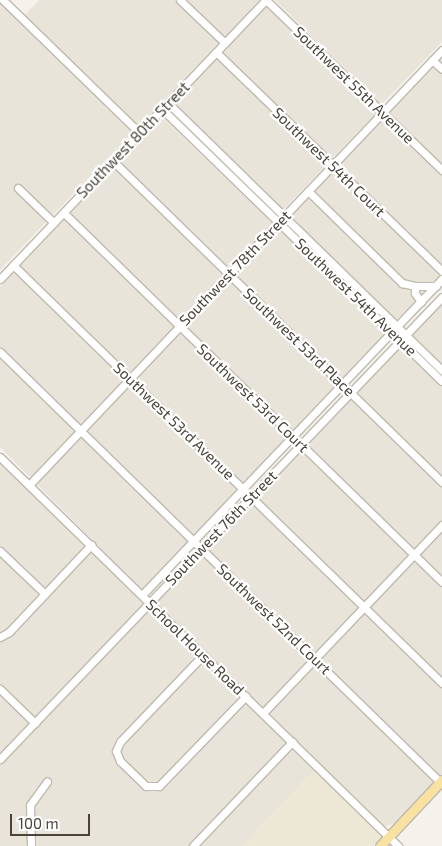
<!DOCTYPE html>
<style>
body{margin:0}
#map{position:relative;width:442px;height:846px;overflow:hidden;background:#f5f2eb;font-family:"Exo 2",sans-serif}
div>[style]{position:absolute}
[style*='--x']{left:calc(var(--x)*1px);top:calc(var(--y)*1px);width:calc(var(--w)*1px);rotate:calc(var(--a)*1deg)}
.residential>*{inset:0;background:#e8e4da;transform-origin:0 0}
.education>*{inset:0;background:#ede7d6}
.roads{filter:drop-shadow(1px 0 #c0baae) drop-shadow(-1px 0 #c0baae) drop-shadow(0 1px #c0baae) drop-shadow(0 -1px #c0baae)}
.minor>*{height:7px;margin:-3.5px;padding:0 3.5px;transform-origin:3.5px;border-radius:3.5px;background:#fff}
.major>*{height:9px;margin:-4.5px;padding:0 4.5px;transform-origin:4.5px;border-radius:4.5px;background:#f8e1a1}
span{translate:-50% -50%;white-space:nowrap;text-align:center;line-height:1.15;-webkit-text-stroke:4.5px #fff;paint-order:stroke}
.street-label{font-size:15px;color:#494339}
.scale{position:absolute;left:10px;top:814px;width:80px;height:22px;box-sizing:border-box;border:2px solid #494339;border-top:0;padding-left:6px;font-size:15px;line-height:18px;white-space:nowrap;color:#494339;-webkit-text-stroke:4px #fff;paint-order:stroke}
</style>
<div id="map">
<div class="residential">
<div style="clip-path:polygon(39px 0,260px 0,0 270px,0 1px,20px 20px)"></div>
<div style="clip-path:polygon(275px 0,442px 0,442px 42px,381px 105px)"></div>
<div style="left:267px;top:6px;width:153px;height:135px;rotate:44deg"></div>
<div style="clip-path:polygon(442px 58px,442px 273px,396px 321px,290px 217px)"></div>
<div style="clip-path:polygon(162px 117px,387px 333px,142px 590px,0 447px,0 287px)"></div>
<div style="clip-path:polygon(442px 302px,442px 367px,410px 335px)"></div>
<div style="clip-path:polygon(400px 346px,442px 386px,442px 774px,397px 822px,385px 827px,155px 603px)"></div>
<div style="clip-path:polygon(0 462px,315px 769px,243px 846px,0 846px)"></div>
</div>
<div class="education">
<div style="clip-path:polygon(315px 769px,383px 836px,373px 846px,243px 846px)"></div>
</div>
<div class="roads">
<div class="minor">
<div style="--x:3;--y:0;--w:191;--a:44.2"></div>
<div style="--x:180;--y:0;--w:62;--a:43.7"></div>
<div style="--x:266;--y:0;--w:245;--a:44"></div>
<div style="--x:216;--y:52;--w:315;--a:44.1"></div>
<div style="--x:432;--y:60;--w:13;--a:42"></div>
<div style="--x:168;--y:103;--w:383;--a:44.3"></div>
<div style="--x:162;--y:109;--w:390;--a:44.2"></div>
<div style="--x:113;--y:161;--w:460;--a:44.3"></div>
<div style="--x:18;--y:188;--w:50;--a:44.2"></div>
<div style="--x:308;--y:191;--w:132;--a:44.4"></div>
<div style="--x:402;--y:283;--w:13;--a:13"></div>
<div style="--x:64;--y:213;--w:528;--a:44.31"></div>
<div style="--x:13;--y:265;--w:599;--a:44.26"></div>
<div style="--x:0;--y:279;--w:385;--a:-46.4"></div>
<div style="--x:421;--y:302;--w:11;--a:-124"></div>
<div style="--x:415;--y:293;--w:7;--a:-90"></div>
<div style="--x:415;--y:286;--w:21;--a:0"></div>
<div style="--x:0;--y:352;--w:615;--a:44.34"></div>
<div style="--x:0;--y:457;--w:557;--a:44.34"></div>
<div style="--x:29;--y:485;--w:600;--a:-46.49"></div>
<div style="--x:0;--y:551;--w:62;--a:43.7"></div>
<div style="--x:142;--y:595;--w:436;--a:-46.5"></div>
<div style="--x:0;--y:637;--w:10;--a:-29"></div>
<div style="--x:9;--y:632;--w:120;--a:-46.7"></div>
<div style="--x:203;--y:655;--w:120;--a:133.7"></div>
<div style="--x:120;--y:742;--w:10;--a:114"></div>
<div style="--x:116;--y:751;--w:11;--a:68"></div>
<div style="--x:120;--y:761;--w:36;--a:44"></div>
<div style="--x:146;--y:786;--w:13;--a:0"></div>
<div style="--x:159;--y:786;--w:125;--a:-46"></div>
<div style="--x:0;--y:689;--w:49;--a:44.2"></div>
<div style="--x:263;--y:713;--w:260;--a:-46.4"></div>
<div style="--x:0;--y:759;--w:639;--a:-46.27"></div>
<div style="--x:31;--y:846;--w:41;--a:-91.4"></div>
<div style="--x:30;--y:805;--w:29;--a:-54"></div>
<div style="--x:193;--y:846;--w:144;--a:-46.4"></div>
</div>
<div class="major">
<div style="--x:380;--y:846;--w:91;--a:-46.8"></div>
</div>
</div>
<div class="street-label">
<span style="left:354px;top:85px;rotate:44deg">Southwest 55th Avenue</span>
<span style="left:133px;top:140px;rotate:-46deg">Southwest 80th Street</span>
<span style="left:329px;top:162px;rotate:44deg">Southwest 54th Court</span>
<span style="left:235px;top:268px;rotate:-46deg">Southwest 78th Street</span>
<span style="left:356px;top:297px;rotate:44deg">Southwest 54th Avenue</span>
<span style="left:299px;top:342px;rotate:44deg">Southwest 53rd Place</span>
<span style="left:253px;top:398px;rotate:44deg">Southwest 53rd Court</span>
<span style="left:174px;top:421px;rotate:44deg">Southwest 53rd Avenue</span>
<span style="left:221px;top:528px;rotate:-46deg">Southwest 76th Street</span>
<span style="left:274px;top:619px;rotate:44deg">Southwest 52nd Court</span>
<span style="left:195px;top:647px;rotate:44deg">School House Road</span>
</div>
<div class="scale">100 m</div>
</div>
